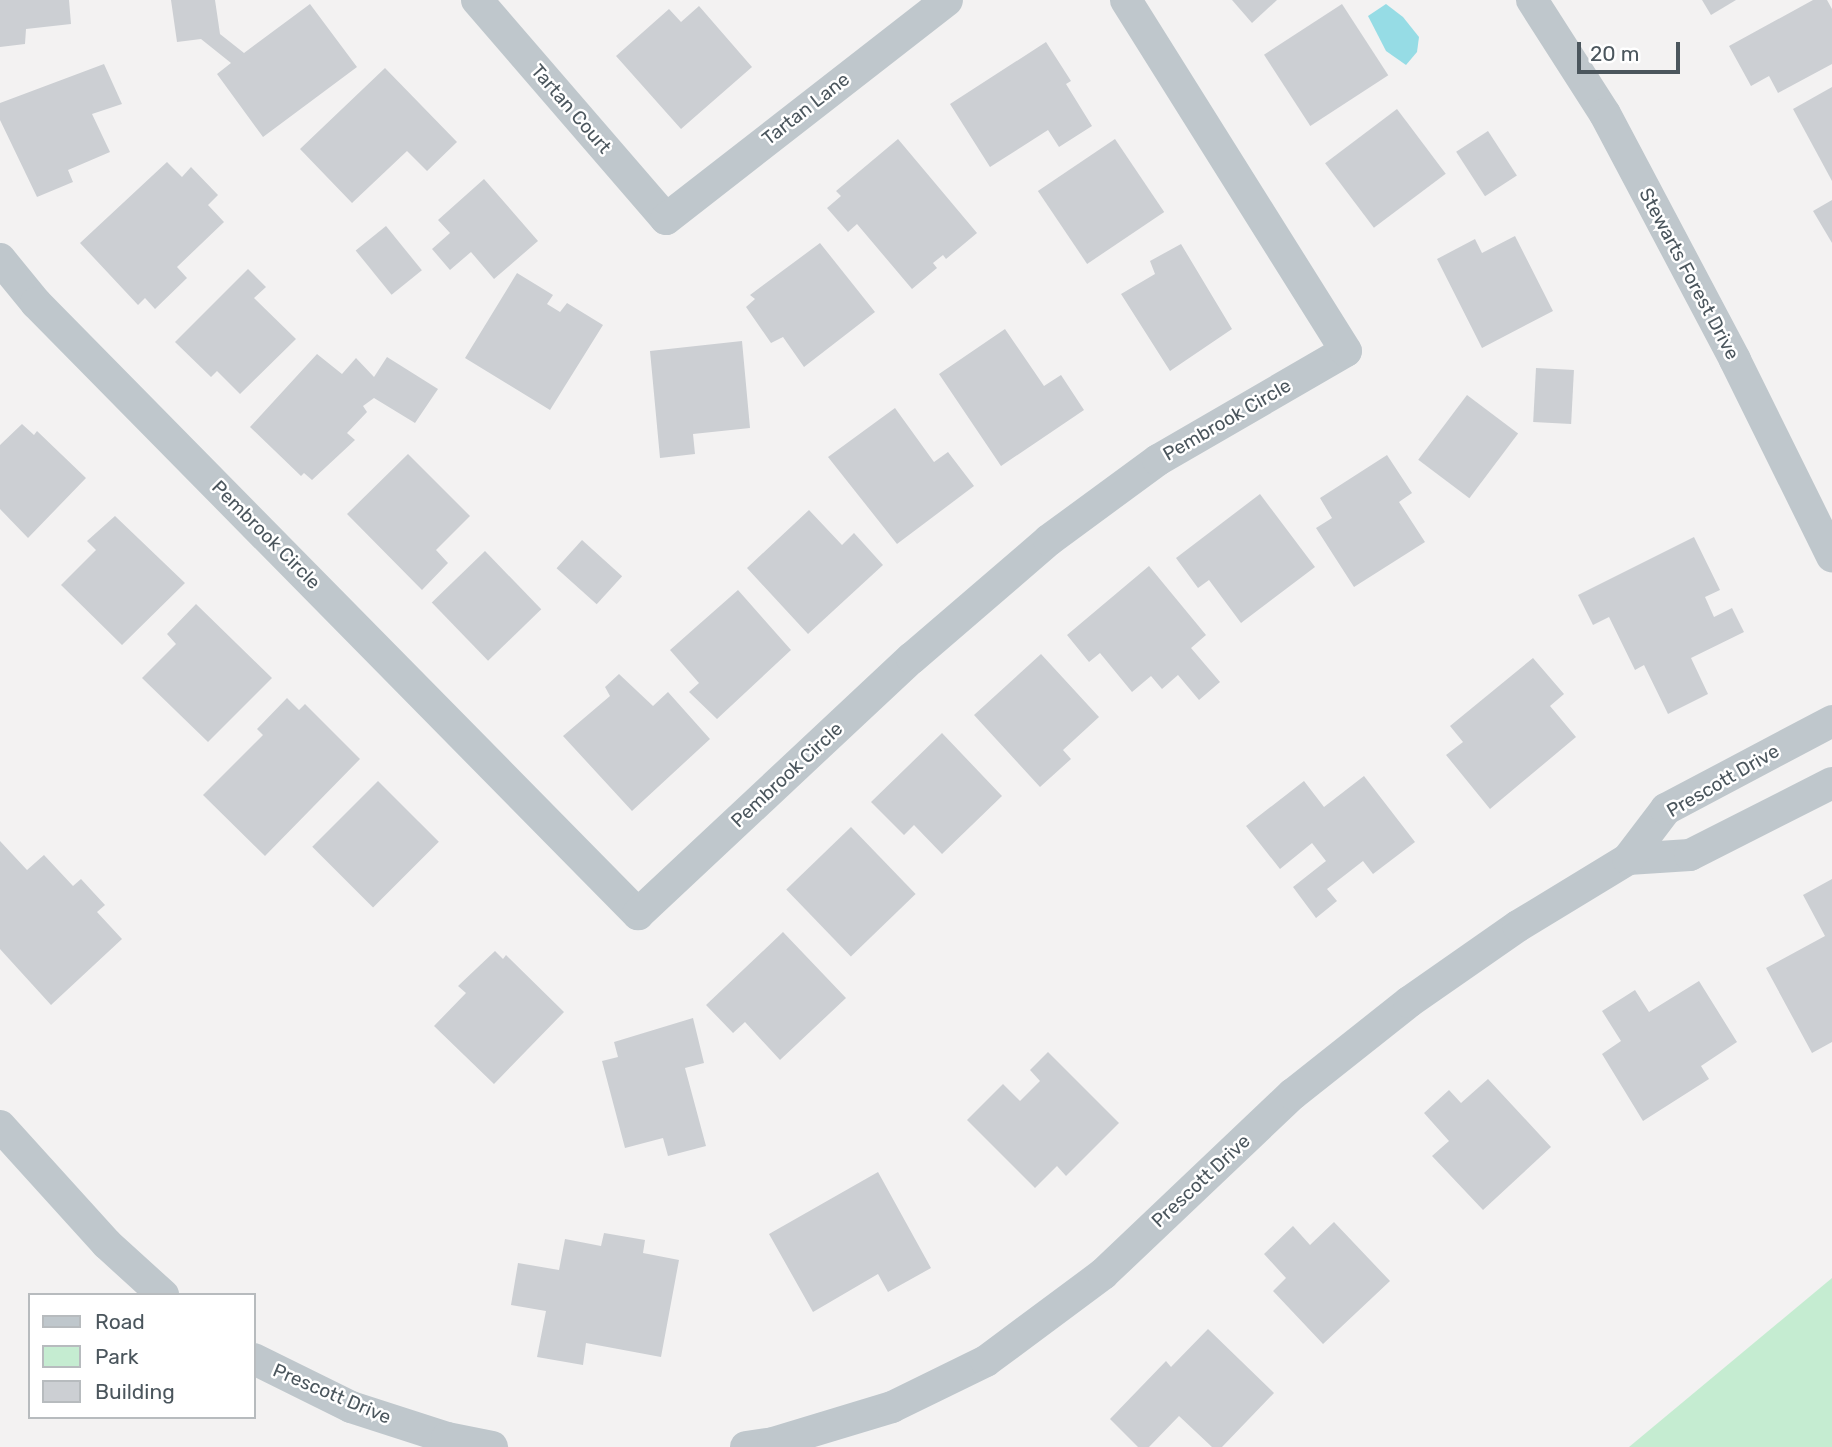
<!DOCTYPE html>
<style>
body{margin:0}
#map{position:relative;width:1832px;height:1447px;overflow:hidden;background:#f3f2f2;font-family:Rubik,sans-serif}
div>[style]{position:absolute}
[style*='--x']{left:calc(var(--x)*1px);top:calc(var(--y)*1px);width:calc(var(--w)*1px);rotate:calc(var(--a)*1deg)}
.green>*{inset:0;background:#c5ecd1}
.water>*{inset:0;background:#96dce5}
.building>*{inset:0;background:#cccfd3;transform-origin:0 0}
.street>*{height:32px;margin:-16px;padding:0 16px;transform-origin:16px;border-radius:16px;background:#bfc7cc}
span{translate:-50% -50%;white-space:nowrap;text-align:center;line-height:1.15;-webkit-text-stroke:5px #fff;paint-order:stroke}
.street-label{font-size:19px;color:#4b565d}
.legend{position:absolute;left:28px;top:1293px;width:228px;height:126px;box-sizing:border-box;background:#fff;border:2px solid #b7bbbe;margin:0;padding:9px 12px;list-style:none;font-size:21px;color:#4b565d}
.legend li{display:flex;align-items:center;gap:14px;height:35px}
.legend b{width:35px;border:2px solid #b7bbbe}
.scale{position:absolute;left:1577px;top:42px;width:103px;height:32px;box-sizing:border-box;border:4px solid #4b565d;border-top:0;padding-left:9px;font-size:21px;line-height:24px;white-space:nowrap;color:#4b565d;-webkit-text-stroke:5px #fff;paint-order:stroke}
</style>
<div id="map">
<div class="green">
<div style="clip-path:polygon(1832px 1278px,1832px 1447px,1629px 1447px)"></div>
</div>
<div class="water">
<div style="clip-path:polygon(1386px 4px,1403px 17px,1419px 37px,1417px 52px,1406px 65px,1386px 51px,1368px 16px)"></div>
</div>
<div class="building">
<div style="clip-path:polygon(0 0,69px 0,71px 24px,26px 29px,25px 44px,0 47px)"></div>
<div style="clip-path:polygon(171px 0,215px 0,220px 34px,244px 53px,310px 4px,357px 67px,263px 137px,217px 74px,231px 63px,201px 39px,177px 42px)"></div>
<div style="clip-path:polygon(1232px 0,1277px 0,1252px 23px)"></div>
<div style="clip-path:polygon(1702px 0,1736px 0,1711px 15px)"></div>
<div style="clip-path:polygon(1813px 0,1827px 0,1832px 9px,1832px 64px,1778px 93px,1769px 76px,1751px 86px,1729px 46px)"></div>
<div style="left:1342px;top:4px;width:85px;height:93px;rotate:57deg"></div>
<div style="clip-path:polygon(699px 6px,752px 67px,681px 129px,616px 56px,669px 9px,681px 22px)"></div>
<div style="clip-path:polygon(1046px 42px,1071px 81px,1066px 84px,1092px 126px,1059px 147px,1048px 130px,990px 167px,950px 104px)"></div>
<div style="clip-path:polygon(104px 64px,122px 104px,92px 114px,110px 152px,68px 170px,73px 182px,37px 197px,0 120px,0 103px)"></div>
<div style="clip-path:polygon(385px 68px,457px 142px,427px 171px,407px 151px,352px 203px,300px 149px)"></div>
<div style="clip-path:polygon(1832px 87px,1832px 181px,1793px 109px)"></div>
<div style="left:1397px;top:109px;width:81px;height:90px;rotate:53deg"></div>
<div style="left:1488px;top:131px;width:53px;height:38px;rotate:57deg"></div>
<div style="clip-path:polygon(898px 139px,977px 233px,946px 259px,943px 255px,933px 263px,937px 268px,912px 289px,857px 224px,848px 232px,827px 208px,841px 196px,836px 191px)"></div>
<div style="left:1115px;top:139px;width:88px;height:93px;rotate:56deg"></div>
<div style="clip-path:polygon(167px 162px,182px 177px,191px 167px,218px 195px,208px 205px,224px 222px,177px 267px,187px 278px,155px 309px,145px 298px,138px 305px,80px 243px)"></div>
<div style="clip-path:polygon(484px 179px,538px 241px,494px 279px,471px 252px,450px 270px,432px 249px,450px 233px,438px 220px)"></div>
<div style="clip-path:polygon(1832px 200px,1832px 243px,1813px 211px)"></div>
<div style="left:386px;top:226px;width:57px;height:39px;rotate:51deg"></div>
<div style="clip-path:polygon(1515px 236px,1553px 311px,1482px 348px,1437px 259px,1475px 239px,1482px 253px)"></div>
<div style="clip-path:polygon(820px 243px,875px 312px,804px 367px,783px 337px,771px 343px,746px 307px,755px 299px,750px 295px)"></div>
<div style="clip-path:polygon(1181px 244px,1232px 329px,1170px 371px,1121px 294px,1155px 274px,1150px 261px)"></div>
<div style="clip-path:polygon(248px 269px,266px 287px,254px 298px,296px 339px,240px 394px,217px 371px,211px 377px,175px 342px)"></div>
<div style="clip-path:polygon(517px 273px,553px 295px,547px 304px,560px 312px,567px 303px,603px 325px,550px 410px,465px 358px)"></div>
<div style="clip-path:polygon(1005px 329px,1044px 386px,1061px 375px,1084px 410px,1001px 466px,939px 374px)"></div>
<div style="clip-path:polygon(742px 341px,750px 428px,693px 434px,695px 454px,660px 458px,650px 351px)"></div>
<div style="clip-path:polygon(317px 354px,342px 374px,356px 358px,374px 377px,387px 357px,438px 389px,415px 423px,374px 398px,363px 406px,367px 412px,347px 433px,355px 440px,312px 480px,304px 473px,301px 476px,250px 427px)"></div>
<div style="left:1536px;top:368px;width:38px;height:54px;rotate:3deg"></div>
<div style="left:1467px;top:395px;width:64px;height:81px;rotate:37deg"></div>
<div style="clip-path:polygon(895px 408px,934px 462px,948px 452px,974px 486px,897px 544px,828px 457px)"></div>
<div style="clip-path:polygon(22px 424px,34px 435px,37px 431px,86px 478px,28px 538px,0 509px,0 445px)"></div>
<div style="clip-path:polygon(408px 454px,470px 516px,436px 550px,448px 563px,422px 590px,347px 514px)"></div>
<div style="clip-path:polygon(1387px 455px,1412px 493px,1399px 502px,1425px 542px,1354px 587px,1316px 528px,1332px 518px,1320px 498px)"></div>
<div style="clip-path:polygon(1260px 494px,1315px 567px,1241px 623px,1209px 580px,1198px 588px,1176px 558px)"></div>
<div style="clip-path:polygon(809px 510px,842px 545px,854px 533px,883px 565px,808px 634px,747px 568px)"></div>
<div style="clip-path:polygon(115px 516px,185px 583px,122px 645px,61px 585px,96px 550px,87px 541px)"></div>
<div style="clip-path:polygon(1694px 537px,1720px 590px,1705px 597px,1714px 617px,1732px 608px,1744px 632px,1691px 658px,1708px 694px,1668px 714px,1644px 665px,1635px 670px,1609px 617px,1593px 625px,1578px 595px)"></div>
<div style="left:582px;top:540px;width:54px;height:38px;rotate:42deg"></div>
<div style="left:485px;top:551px;width:81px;height:74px;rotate:46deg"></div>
<div style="clip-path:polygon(1149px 566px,1206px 635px,1191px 648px,1220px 682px,1199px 700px,1178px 675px,1162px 689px,1151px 676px,1132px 692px,1100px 653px,1089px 662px,1067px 635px)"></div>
<div style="clip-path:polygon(738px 590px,791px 650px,717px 719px,689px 692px,699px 683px,670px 650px)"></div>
<div style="clip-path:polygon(196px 604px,272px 678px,208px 742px,142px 678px,176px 644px,167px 634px)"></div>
<div style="clip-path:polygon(1041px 654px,1099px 717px,1063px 750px,1071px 759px,1040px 787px,974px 715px)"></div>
<div style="clip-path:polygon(1533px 658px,1564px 694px,1550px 706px,1576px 737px,1490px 809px,1446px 755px,1463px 742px,1450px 726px)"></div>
<div style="clip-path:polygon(619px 674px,653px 706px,668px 692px,710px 739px,632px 811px,563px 736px,610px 696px,605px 687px)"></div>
<div style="clip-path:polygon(287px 698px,299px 710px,305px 704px,360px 759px,265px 856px,203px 795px,263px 735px,257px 729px)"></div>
<div style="clip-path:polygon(942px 733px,1002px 796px,942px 854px,914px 825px,904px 835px,871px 802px)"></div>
<div style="clip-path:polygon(1364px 776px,1415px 842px,1373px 874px,1363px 861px,1327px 889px,1337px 901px,1316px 918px,1293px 887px,1326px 861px,1312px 843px,1280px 869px,1246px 826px,1304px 781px,1324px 807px)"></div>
<div style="left:378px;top:781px;width:86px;height:93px;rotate:45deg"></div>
<div style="left:851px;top:827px;width:93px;height:90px;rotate:46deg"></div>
<div style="clip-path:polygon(0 841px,27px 870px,44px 855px,73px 886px,81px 879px,105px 905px,97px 912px,122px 939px,51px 1005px,0 949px)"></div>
<div style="clip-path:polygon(1832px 879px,1832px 1042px,1812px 1053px,1766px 968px,1825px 936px,1803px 895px)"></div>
<div style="clip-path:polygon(783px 932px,846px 998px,780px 1060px,745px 1022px,733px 1033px,706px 1005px)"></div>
<div style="clip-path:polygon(495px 951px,503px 959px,506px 955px,564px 1012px,494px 1084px,434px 1026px,466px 993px,458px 986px)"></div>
<div style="clip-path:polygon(1699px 981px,1737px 1042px,1701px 1066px,1709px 1079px,1643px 1121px,1602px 1054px,1621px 1041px,1602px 1011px,1635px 990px,1649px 1012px)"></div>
<div style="clip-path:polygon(693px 1018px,704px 1063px,685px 1068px,706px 1146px,668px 1156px,663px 1138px,625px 1148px,602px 1061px,618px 1057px,614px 1042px)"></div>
<div style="clip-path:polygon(1048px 1052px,1119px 1123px,1066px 1176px,1057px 1166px,1035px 1188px,967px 1120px,1003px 1084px,1020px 1101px,1040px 1081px,1030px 1070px)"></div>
<div style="clip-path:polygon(1488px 1079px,1551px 1147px,1483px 1210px,1432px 1156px,1449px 1141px,1424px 1113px,1449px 1090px,1461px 1103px)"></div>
<div style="clip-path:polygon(878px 1172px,931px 1268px,888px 1292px,878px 1274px,813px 1312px,769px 1234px)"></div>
<div style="clip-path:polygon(1334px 1222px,1390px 1281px,1323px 1344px,1273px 1291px,1286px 1278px,1264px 1254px,1293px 1226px,1310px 1245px)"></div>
<div style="clip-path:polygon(604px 1233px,645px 1240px,643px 1253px,679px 1260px,661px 1357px,586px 1343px,583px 1365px,537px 1357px,546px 1311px,511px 1305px,518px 1263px,559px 1270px,565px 1239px,601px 1246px)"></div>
<div style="clip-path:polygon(1208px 1329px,1274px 1393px,1222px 1447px,1212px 1447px,1179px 1416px,1149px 1447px,1138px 1447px,1110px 1419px,1166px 1361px,1171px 1367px)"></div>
</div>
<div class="street">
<div style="--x:477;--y:0;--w:289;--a:49.2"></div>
<div style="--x:666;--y:219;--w:356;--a:-37.9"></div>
<div style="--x:1532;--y:0;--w:135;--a:57.4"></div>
<div style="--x:1605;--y:114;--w:278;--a:62.1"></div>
<div style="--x:1735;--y:360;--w:219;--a:63.7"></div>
<div style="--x:0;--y:259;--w:57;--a:50.7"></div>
<div style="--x:36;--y:303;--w:858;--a:45.43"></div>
<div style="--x:638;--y:914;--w:375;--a:-43.1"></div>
<div style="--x:912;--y:658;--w:181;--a:-40.7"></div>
<div style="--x:1049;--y:540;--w:135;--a:-36.3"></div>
<div style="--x:1158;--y:460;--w:217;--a:-30.1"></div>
<div style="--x:1346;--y:351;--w:414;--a:-122.1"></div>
<div style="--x:1628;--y:859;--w:62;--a:-3.7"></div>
<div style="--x:1690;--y:855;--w:159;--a:-26.9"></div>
<div style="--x:0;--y:1126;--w:159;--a:47.8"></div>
<div style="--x:107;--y:1244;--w:76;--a:42.3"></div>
<div style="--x:254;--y:1359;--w:108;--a:26.3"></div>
<div style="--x:351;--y:1407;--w:101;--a:17.9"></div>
<div style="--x:447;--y:1438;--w:46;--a:11.3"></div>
<div style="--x:746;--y:1447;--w:27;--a:-8"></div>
<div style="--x:773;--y:1443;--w:124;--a:-16.8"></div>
<div style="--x:892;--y:1407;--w:105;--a:-26.1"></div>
<div style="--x:986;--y:1361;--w:146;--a:-36.6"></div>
<div style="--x:1103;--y:1274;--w:262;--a:-43.5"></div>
<div style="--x:1293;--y:1094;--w:148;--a:-38.4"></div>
<div style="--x:1409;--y:1002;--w:133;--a:-34.9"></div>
<div style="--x:1518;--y:926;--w:129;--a:-31.3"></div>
<div style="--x:1628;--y:859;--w:63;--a:-52.8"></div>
<div style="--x:1666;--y:809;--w:188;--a:-27.9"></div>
</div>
<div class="street-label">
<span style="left:571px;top:109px;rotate:49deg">Tartan Court</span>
<span style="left:806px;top:109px;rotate:-38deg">Tartan Lane</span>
<span style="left:1689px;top:274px;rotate:62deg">Stewarts Forest Drive</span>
<span style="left:1227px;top:420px;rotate:-30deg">Pembrook Circle</span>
<span style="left:266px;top:535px;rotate:45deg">Pembrook Circle</span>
<span style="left:787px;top:775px;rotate:-43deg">Pembrook Circle</span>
<span style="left:1723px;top:781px;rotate:-30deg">Prescott Drive</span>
<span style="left:1201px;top:1181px;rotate:-43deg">Prescott Drive</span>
<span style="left:332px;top:1394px;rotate:23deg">Prescott Drive</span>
</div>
<ul class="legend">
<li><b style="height:9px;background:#bfc7cc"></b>Road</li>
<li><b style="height:19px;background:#c5ecd1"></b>Park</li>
<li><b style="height:19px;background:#cccfd3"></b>Building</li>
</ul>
<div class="scale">20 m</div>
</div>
